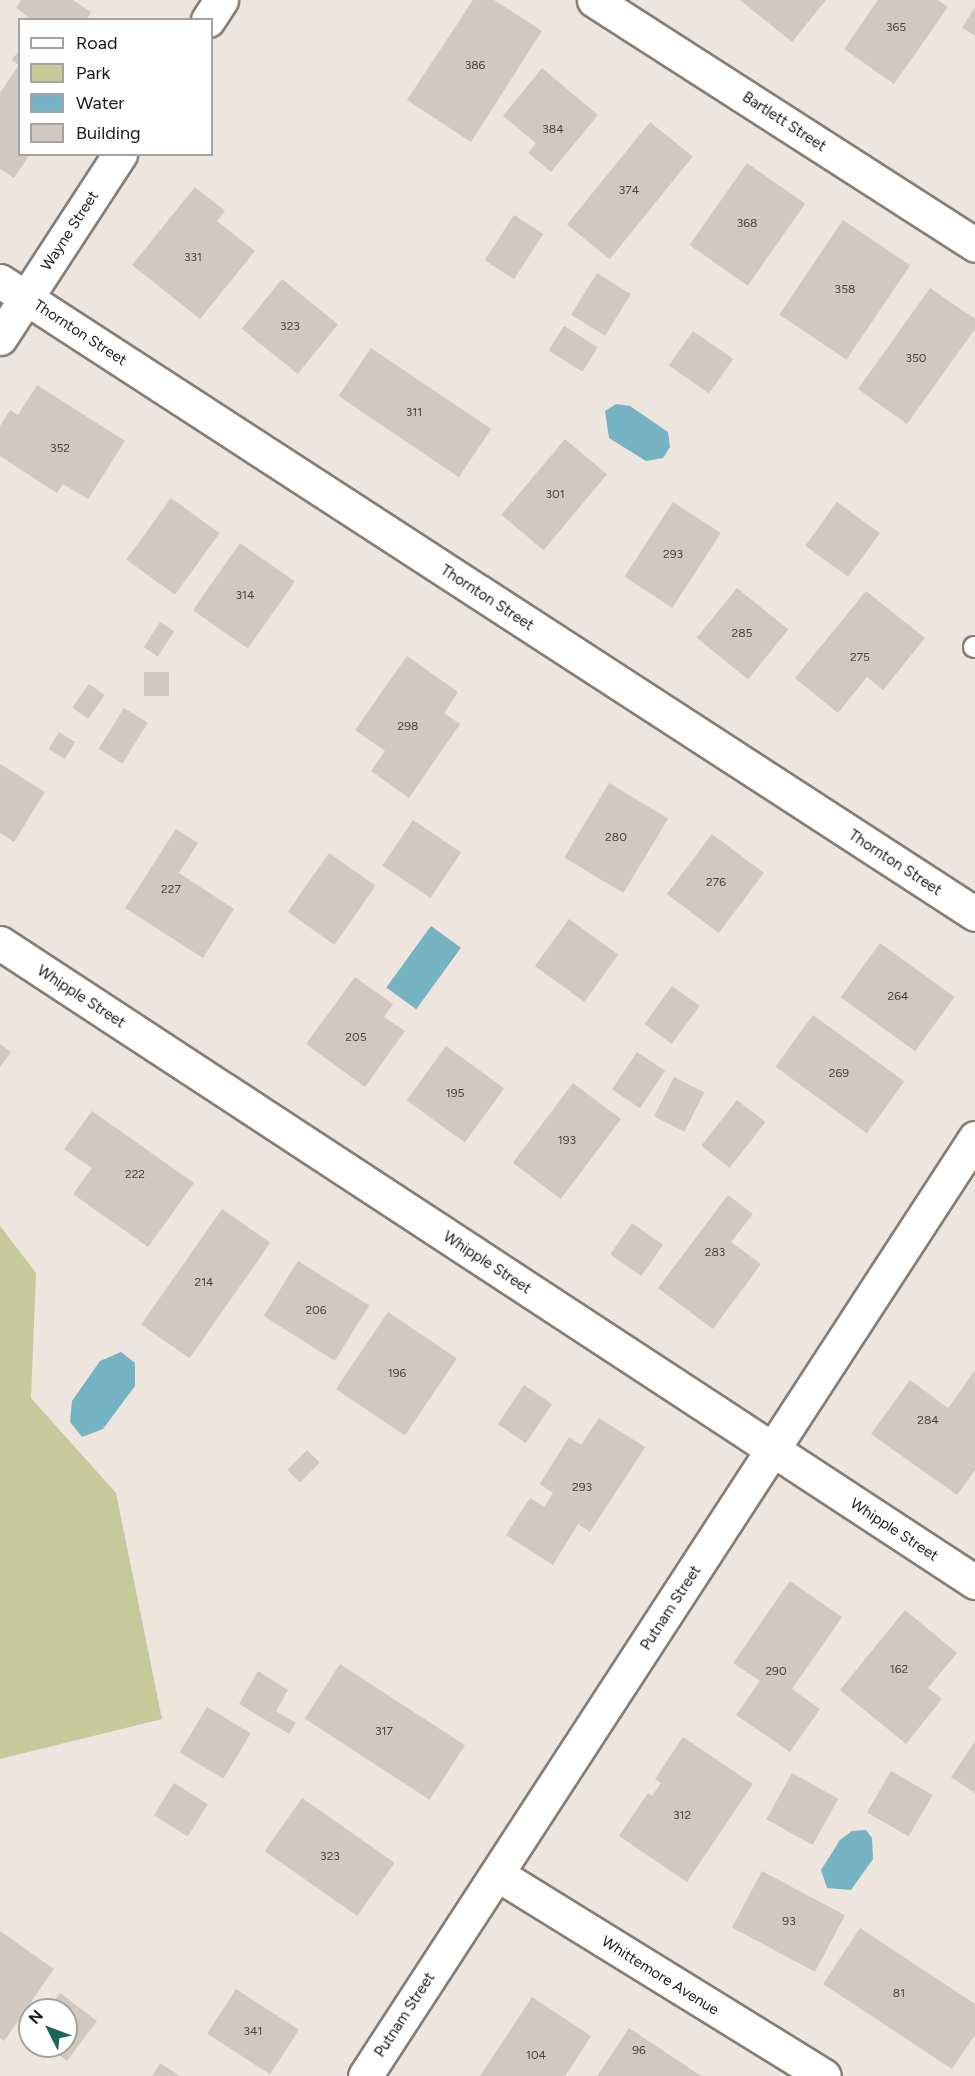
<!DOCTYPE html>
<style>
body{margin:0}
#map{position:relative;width:975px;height:2076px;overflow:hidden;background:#eee5de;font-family:Figtree,sans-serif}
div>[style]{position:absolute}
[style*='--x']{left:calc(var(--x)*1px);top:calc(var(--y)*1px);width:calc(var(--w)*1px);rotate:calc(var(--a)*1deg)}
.green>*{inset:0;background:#c6ca9b}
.water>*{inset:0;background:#75b3c3;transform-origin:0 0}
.building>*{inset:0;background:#d1c8c1;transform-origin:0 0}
.roads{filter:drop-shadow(2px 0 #867e77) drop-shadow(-2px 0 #867e77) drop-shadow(0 2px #867e77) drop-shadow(0 -2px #867e77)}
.service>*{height:20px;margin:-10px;padding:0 10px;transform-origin:10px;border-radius:10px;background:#fff}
.minor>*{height:33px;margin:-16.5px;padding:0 16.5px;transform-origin:16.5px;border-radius:16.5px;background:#fff}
span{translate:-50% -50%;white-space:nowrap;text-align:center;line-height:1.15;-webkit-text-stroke:5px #fff;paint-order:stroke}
.number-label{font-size:12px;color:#484440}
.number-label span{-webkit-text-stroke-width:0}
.street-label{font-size:15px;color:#1b1815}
.legend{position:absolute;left:18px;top:18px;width:195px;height:138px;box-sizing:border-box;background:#fff;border:2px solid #a4a3a1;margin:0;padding:8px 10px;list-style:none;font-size:18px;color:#1b1815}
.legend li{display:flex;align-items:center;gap:12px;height:30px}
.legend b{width:30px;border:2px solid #a4a3a1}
.north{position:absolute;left:18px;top:1998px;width:60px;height:60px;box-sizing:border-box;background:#fff;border:2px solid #a4a3a1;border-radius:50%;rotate:312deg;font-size:16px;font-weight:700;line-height:24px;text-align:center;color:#1b1815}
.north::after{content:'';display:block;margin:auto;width:21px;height:27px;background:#1c6459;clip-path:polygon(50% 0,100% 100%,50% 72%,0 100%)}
</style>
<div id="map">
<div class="green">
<div style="clip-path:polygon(0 1226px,36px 1273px,31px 1398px,116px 1493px,162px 1719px,0 1759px)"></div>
</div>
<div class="water">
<div style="clip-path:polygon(616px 404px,630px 406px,668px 432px,670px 447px,663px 458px,646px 461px,609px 438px,605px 411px)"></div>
<div style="left:431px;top:926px;width:37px;height:76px;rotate:36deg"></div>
<div style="clip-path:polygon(121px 1352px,135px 1363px,135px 1386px,103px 1429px,82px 1437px,70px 1422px,72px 1401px,100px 1361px)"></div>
<div style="clip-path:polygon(866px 1830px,872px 1838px,873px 1859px,851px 1890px,827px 1888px,821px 1870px,840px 1840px,852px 1831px)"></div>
</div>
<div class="building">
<div style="clip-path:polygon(21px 0,73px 0,91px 12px,86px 20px,32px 20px,16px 8px)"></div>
<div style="clip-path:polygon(473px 0,494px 0,542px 31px,471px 142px,407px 100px)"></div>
<div style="clip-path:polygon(740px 0,826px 0,792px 42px)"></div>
<div style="clip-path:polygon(878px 0,938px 0,948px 7px,894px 84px,844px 49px)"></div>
<div style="clip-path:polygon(975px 7px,975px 36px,962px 28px)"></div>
<div style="clip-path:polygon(20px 49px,20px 154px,30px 154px,14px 178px,0 169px,0 93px,19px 65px,12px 60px)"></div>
<div style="clip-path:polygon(542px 68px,598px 115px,551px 172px,528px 153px,536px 143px,503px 116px)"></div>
<div style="left:650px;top:122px;width:55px;height:132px;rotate:39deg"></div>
<div style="left:747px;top:163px;width:71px;height:100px;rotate:35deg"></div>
<div style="clip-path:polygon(195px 187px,225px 211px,217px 221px,255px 251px,200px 319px,132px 265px)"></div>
<div style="left:514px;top:215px;width:35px;height:54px;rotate:33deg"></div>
<div style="left:843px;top:220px;width:81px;height:114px;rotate:34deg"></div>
<div style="left:597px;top:273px;width:40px;height:49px;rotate:32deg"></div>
<div style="left:282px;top:279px;width:72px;height:64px;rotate:39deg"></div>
<div style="clip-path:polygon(930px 288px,975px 319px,975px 329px,907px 424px,858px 389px)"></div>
<div style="left:564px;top:326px;width:40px;height:29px;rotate:32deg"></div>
<div style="left:693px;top:331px;width:49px;height:42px;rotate:35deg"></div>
<div style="left:371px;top:348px;width:145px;height:58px;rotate:34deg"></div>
<div style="clip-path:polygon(37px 385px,125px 441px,88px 499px,63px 484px,57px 493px,0 456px,0 426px,10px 410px,18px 415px)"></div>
<div style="left:565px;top:439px;width:55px;height:99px;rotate:40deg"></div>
<div style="left:171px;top:498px;width:60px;height:76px;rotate:36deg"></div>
<div style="left:673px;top:502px;width:57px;height:89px;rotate:33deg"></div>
<div style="left:837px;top:502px;width:53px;height:54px;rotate:36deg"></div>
<div style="left:240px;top:543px;width:67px;height:82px;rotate:35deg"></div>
<div style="left:737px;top:588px;width:66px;height:64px;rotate:39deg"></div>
<div style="clip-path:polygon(866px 591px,925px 638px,883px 690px,867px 677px,838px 713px,795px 678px)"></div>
<div style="left:160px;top:622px;width:17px;height:30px;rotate:33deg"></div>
<div style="clip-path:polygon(407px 656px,458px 692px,444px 713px,460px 724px,409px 798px,371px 771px,385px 751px,355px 730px)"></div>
<div style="left:144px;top:672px;width:25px;height:24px"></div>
<div style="left:89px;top:684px;width:19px;height:29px;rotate:35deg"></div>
<div style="left:124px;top:708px;width:28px;height:48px;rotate:32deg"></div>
<div style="left:59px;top:732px;width:19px;height:20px;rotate:32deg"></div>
<div style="clip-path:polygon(0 764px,45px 792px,14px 842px,0 833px)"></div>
<div style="left:609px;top:783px;width:69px;height:87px;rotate:31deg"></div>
<div style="left:413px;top:820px;width:58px;height:55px;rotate:34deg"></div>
<div style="clip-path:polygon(176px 829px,198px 843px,179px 873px,234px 909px,203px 958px,125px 908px)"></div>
<div style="left:712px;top:834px;width:65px;height:75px;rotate:37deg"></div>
<div style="left:329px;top:853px;width:57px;height:72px;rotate:35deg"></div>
<div style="left:569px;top:919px;width:61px;height:58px;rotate:36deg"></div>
<div style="left:880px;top:943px;width:92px;height:67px;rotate:36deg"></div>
<div style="clip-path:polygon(355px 977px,393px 1004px,384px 1017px,405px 1031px,365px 1087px,306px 1044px)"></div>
<div style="left:672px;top:986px;width:34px;height:47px;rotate:36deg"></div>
<div style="left:813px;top:1015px;width:113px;height:64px;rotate:36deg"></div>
<div style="clip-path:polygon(0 1044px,11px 1052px,0 1067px)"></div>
<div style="left:446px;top:1046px;width:72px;height:67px;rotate:36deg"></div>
<div style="left:637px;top:1052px;width:34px;height:45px;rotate:34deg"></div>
<div style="left:674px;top:1077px;width:34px;height:44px;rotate:27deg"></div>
<div style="left:573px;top:1083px;width:60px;height:100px;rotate:37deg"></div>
<div style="left:737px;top:1100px;width:36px;height:58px;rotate:38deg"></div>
<div style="clip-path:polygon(92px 1111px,194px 1183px,148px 1247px,73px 1194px,92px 1168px,64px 1149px)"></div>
<div style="clip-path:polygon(728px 1195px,753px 1214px,731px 1242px,761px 1264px,713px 1329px,658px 1288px)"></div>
<div style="left:222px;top:1209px;width:59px;height:141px;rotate:35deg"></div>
<div style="left:632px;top:1223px;width:38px;height:38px;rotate:35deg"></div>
<div style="left:298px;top:1261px;width:84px;height:65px;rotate:32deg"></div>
<div style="left:388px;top:1312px;width:83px;height:93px;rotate:34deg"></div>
<div style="clip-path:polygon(975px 1370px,975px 1470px,957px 1495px,871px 1434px,910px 1380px,948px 1408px)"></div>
<div style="left:524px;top:1385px;width:34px;height:47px;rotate:34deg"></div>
<div style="clip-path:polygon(599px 1418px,645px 1447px,590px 1532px,578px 1524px,553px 1565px,506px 1535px,530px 1498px,544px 1507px,553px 1493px,540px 1484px,569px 1437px,581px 1445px)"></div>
<div style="left:307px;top:1450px;width:18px;height:28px;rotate:45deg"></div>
<div style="clip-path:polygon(790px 1581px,842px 1617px,792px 1689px,820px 1709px,790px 1752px,736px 1715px,760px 1681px,733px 1663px)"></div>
<div style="clip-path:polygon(905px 1610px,957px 1653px,928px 1688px,942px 1699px,906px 1744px,840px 1690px)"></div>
<div style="left:340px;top:1664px;width:149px;height:65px;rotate:33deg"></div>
<div style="clip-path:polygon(258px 1671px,288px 1690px,276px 1711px,296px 1723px,289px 1734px,239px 1704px)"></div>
<div style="left:207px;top:1707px;width:51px;height:53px;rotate:31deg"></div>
<div style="clip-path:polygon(683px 1737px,753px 1784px,687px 1882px,619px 1836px,648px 1793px,652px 1796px,661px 1783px,655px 1779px)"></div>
<div style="clip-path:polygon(975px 1741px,975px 1793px,951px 1777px)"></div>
<div style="left:891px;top:1771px;width:48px;height:48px;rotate:30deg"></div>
<div style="left:792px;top:1773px;width:53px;height:53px;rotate:29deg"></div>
<div style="left:174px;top:1783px;width:40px;height:38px;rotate:32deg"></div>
<div style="left:302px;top:1798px;width:113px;height:65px;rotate:35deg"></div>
<div style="left:762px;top:1871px;width:94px;height:64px;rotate:28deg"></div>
<div style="clip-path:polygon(860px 1928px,975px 2004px,975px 2035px,952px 2069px,823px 1984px)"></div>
<div style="clip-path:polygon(0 1931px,54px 1969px,4px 2041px,0 2038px)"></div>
<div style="left:236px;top:1989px;width:75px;height:53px;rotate:33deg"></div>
<div style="clip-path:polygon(60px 1993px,97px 2021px,67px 2061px,47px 2046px,66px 2046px,66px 2010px,48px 2010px)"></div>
<div style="clip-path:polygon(532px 1997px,591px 2036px,565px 2076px,480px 2076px)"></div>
<div style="clip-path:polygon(629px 2028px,701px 2076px,597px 2076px)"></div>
<div style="clip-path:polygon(160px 2063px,180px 2076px,152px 2076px)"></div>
</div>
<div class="roads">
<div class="service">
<div style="--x:974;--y:647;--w:1;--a:0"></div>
</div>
<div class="minor">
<div style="--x:594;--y:0;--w:453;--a:32.7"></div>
<div style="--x:208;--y:20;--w:24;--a:-57"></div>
<div style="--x:0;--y:281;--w:1162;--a:32.99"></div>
<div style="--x:0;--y:338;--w:220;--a:-56.9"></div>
<div style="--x:0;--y:943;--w:1166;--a:33.24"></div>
<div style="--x:497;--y:1874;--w:384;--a:31.7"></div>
<div style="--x:365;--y:2076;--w:1119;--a:-56.96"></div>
</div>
</div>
<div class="number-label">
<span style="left:896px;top:28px">365</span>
<span style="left:475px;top:66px">386</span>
<span style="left:553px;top:130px">384</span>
<span style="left:629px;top:191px">374</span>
<span style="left:747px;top:224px">368</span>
<span style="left:193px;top:258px">331</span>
<span style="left:845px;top:290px">358</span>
<span style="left:290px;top:327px">323</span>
<span style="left:916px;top:359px">350</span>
<span style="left:414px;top:413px">311</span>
<span style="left:60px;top:449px">352</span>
<span style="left:555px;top:495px">301</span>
<span style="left:673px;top:555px">293</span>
<span style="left:245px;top:596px">314</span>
<span style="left:742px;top:634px">285</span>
<span style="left:860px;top:658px">275</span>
<span style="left:408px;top:727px">298</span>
<span style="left:616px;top:838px">280</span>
<span style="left:716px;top:883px">276</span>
<span style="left:171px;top:890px">227</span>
<span style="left:898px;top:997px">264</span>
<span style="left:356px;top:1038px">205</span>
<span style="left:839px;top:1074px">269</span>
<span style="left:455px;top:1094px">195</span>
<span style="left:567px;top:1141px">193</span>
<span style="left:135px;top:1175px">222</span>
<span style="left:715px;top:1253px">283</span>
<span style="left:204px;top:1283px">214</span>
<span style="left:316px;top:1311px">206</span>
<span style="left:397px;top:1374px">196</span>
<span style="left:928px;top:1421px">284</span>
<span style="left:582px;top:1488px">293</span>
<span style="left:899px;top:1670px">162</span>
<span style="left:776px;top:1672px">290</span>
<span style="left:384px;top:1732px">317</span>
<span style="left:682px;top:1816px">312</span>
<span style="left:330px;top:1857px">323</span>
<span style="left:789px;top:1922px">93</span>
<span style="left:899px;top:1994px">81</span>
<span style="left:253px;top:2032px">341</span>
<span style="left:639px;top:2051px">96</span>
<span style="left:536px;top:2056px">104</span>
</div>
<div class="street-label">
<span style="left:784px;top:122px;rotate:33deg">Bartlett Street</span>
<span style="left:70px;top:231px;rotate:-57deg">Wayne Street</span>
<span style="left:80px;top:333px;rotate:33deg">Thornton Street</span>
<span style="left:487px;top:598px;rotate:33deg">Thornton Street</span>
<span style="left:895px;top:863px;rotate:33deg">Thornton Street</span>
<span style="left:81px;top:997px;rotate:33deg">Whipple Street</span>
<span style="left:487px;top:1263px;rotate:33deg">Whipple Street</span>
<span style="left:894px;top:1530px;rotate:33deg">Whipple Street</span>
<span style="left:671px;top:1608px;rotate:-57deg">Putnam Street</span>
<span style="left:660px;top:1976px;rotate:32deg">Whittemore Avenue</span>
<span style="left:405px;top:2015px;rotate:-57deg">Putnam Street</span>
</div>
<ul class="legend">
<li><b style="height:8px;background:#fff"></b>Road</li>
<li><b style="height:16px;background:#c6ca9b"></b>Park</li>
<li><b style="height:16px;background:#75b3c3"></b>Water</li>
<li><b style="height:16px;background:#d1c8c1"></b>Building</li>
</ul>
<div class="north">N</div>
</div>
